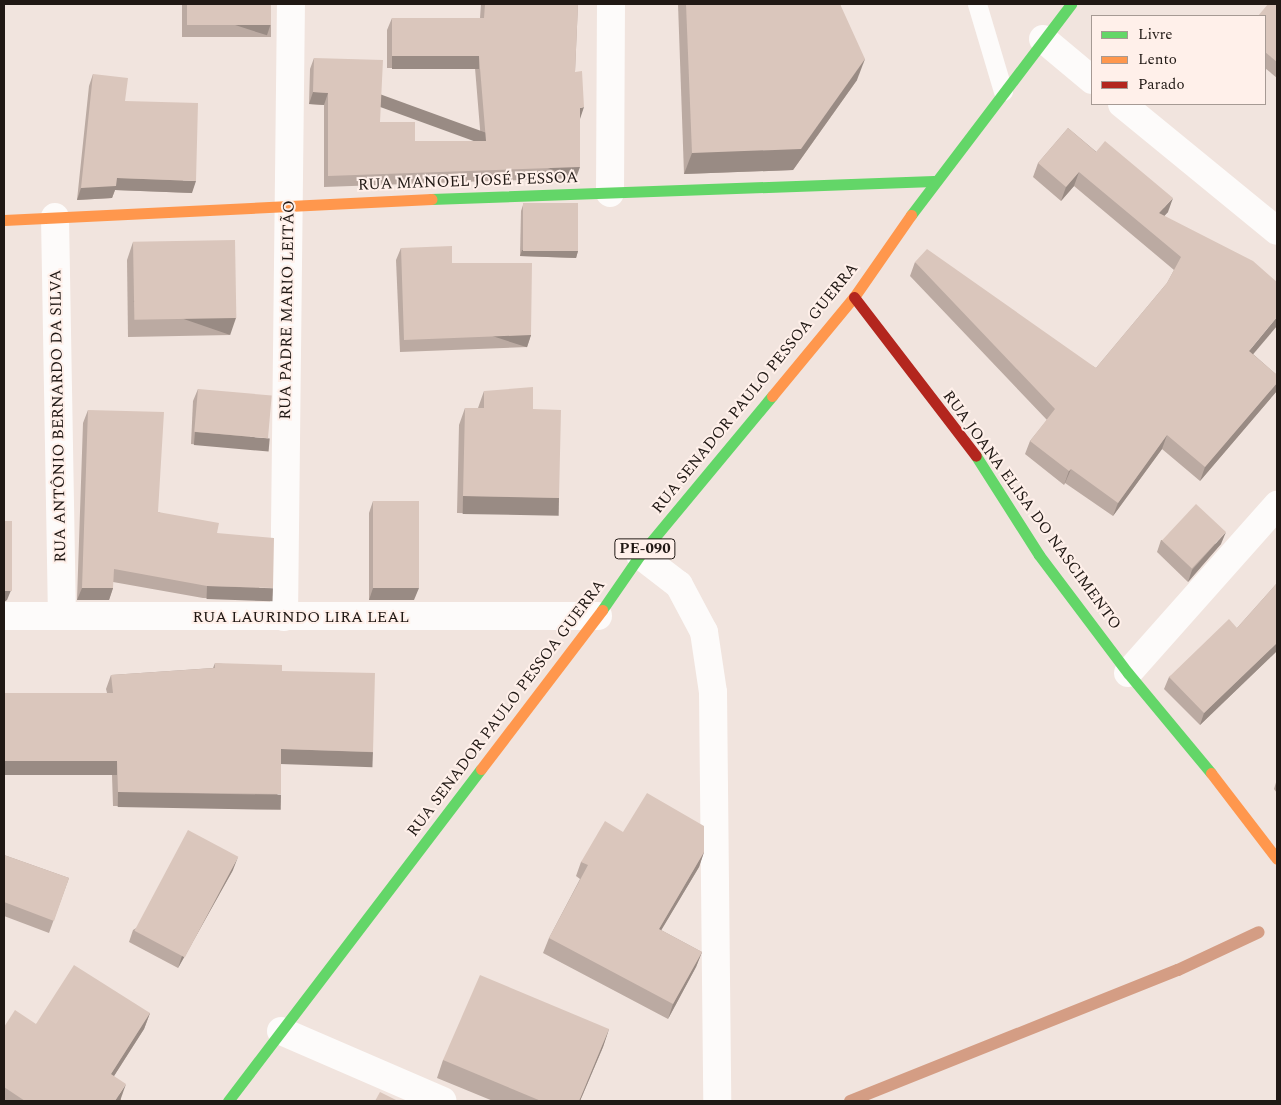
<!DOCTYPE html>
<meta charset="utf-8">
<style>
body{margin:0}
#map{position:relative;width:1281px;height:1105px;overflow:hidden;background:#f1e4de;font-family:Spectral,serif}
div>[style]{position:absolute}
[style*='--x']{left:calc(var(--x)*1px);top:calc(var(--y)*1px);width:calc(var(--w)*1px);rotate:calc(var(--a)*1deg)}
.stream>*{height:12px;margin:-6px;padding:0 6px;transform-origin:6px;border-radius:6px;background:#d49d84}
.lane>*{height:19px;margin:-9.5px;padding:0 9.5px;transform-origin:9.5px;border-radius:9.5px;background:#fdfbfa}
.street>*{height:28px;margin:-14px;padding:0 14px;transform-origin:14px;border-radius:14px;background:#fdfbfa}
.fast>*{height:11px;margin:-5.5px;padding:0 5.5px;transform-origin:5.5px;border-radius:5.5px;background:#63d668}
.slow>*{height:11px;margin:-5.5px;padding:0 5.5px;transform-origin:5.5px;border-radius:5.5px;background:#ff974d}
.jam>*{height:11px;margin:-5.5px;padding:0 5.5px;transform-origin:5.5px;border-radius:5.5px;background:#b3261e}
.wall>*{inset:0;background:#bbaaa2;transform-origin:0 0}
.shaded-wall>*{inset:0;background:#998b84;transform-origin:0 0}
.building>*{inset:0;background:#dac6bc;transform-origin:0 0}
span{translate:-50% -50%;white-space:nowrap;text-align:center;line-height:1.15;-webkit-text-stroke:4px #fff0ea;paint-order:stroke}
.shield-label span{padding:1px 4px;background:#fff0ea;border:1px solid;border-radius:4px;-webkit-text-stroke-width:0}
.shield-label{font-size:15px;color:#201814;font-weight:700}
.street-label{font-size:16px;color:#201814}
.frame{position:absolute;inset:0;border:5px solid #201814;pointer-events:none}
.legend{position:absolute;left:1091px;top:15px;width:175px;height:90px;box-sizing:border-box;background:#fff0ea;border:1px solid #a69a94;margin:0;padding:6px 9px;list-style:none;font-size:15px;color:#201814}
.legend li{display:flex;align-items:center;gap:10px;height:25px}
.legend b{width:25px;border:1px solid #a69a94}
</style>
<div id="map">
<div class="stream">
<div style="--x:850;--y:1101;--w:353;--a:-21.8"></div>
<div style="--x:1178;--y:970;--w:89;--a:-25.1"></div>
</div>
<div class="lane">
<div style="--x:977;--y:4;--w:91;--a:73.4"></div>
</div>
<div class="street">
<div style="--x:1043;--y:39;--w:64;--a:39.9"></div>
<div style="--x:1122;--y:104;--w:200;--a:39.3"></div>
<div style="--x:610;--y:193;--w:189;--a:-89.7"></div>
<div style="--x:55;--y:217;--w:399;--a:89"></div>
<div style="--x:640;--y:555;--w:49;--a:37.6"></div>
<div style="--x:679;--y:585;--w:53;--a:62"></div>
<div style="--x:704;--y:632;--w:61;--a:81.5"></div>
<div style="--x:713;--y:692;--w:409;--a:89.4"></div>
<div style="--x:4;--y:616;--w:594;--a:0"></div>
<div style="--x:284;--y:617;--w:613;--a:-89.35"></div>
<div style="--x:1128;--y:673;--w:225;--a:-48.4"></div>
<div style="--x:281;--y:1031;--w:176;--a:23.4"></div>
</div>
<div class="fast">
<div style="--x:431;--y:199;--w:503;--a:-2.05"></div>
<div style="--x:911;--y:215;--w:265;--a:-52.8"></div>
<div style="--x:976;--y:456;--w:117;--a:57.5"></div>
<div style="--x:1039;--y:555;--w:148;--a:53"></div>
<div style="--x:1128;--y:673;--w:130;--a:50.3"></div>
<div style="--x:602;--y:610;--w:67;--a:-55.4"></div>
<div style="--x:640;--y:555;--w:207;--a:-50.3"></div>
<div style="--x:228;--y:1101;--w:417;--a:-52.7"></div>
</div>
<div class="slow">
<div style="--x:4;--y:220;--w:428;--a:-2.8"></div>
<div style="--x:772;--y:396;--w:129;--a:-50.4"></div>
<div style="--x:854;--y:297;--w:100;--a:-55.2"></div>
<div style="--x:481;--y:769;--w:200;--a:-52.7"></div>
<div style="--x:1211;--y:773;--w:108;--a:52.5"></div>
</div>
<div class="jam">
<div style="--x:854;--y:297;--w:200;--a:52.5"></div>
</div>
<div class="wall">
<div style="left:182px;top:4px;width:89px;height:33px"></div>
<div style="clip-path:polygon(481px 4px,578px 4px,575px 72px,580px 119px,576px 178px,324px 187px,324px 105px,309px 104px,310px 69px,314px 58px,380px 122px,415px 141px,481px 141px,475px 68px,387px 68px,387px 30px,392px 18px,480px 18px)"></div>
<div style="clip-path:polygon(678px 4px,840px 4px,857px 80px,793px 170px,684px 174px)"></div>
<div style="clip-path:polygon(1277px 4px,1277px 78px,1265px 68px,1265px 16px)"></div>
<div style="clip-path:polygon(93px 74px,125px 101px,192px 193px,115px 190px,112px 198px,77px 200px,89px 86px)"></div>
<div style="clip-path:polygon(1068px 128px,1168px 212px,1164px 216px,1253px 354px,1277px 375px,1277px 389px,1276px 392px,1200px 481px,1162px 449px,1113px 516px,1065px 483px,1064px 485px,1025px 454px,1030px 441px,1047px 420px,910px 276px,915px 262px,1096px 368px,1167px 283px,1174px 270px,1074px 186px,1061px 201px,1033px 177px,1038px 163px)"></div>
<div style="clip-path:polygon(523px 205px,578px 251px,576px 258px,520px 256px,521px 211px)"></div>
<div style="clip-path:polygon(133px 242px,230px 335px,128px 337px,127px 260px)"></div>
<div style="clip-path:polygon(401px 248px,452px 263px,531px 335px,527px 347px,400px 352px,396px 260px)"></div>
<div style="clip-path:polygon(198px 389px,265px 450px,191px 444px,193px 401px)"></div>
<div style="clip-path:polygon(484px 391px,533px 409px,559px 498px,552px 515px,457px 513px,459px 425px,465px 408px,478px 408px)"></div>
<div style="clip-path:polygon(88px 410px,158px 512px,217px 533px,269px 600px,203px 598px,113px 582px,113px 588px,109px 600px,77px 600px,83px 423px)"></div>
<div style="clip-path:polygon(373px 501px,414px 600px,369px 600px,369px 513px)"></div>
<div style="clip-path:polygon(1161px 540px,1221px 544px,1188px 582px,1157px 552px)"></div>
<div style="clip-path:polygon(1277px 583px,1277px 651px,1200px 725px,1164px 689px,1169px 677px,1237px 628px)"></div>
<div style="clip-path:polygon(215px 663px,282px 671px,373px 752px,368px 766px,281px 763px,276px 808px,113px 806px,112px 775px,4px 775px,107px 693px,106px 689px,111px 675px,213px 668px)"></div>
<div style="clip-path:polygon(1277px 779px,1277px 793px,1274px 789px)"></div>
<div style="clip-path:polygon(623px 832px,704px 852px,699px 867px,661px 930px,702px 952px,696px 967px,668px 1019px,543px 953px,549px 938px,580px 879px,576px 876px,581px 862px)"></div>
<div style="clip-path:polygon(4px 855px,69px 878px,49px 933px,4px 916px)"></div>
<div style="clip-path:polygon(233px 870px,178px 968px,129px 942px,133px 930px)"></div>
<div style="clip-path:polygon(150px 1013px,144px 1029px,114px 1076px,121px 1100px,120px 1101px,4px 1101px,4px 1027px)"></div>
<div style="clip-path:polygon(609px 1029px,603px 1047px,580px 1101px,493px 1101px,437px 1078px,443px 1060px)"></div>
</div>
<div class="shaded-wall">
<div style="left:271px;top:23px;width:13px;height:83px;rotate:108deg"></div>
<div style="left:392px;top:56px;width:87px;height:13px"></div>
<div style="clip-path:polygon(865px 59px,857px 80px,793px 170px,684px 174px,692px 153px)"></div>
<div style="clip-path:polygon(313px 92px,328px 93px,324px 105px,309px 104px)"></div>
<div style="clip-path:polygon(584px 107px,580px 119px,580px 108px)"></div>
<div style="left:580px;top:167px;width:12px;height:252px;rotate:110deg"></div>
<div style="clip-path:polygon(1079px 172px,1074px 186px,1061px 201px,1066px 187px)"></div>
<div style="clip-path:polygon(117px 178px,196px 181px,192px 193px,115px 190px,112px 198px,77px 200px,81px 188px)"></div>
<div style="clip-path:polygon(1173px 198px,1168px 212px,1154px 227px,1159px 213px)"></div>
<div style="clip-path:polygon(522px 250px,578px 251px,576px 258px,520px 256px)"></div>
<div style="clip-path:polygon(1277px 317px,1277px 326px,1244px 365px,1249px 351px)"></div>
<div style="left:236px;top:318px;width:18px;height:102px;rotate:109deg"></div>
<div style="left:531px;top:335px;width:13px;height:127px;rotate:108deg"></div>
<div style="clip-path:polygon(1277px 383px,1277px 389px,1276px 392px,1200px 481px,1205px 467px)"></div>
<div style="left:195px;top:432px;width:75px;height:13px;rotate:5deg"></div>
<div style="clip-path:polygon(1167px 435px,1162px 449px,1113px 516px,1118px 503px)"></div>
<div style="clip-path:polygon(1071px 469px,1065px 483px,1064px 485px,1069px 471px)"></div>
<div style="left:463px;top:496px;width:96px;height:18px;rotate:1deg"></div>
<div style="clip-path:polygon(1226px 532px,1221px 544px,1188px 582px,1192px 570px)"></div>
<div style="left:207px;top:586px;width:66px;height:13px;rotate:2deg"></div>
<div style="clip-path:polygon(12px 588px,7px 600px,4px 602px,4px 591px)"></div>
<div style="clip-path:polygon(82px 588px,113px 588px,109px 600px,77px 600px)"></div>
<div style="clip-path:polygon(373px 588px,419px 588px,414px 600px,369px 600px)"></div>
<div style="clip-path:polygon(1277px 643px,1277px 651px,1200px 725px,1204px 713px)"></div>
<div style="left:281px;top:749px;width:92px;height:15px;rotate:2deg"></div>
<div style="left:4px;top:761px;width:113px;height:14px"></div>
<div style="left:118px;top:792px;width:163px;height:15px;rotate:1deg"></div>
<div style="clip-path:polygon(704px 852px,699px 867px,653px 944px,659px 929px)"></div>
<div style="clip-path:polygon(238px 857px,233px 870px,178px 968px,182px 956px)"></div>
<div style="clip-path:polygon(702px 952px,696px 967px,668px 1019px,673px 1004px)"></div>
<div style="clip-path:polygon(150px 1013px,144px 1029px,105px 1090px,111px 1074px)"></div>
<div style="clip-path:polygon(609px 1029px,603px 1047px,580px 1101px,579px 1101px)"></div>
<div style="clip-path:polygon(126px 1084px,120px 1101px,115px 1101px)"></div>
</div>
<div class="building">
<div style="left:187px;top:4px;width:84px;height:21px"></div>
<div style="clip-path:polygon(485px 4px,578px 4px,575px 72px,582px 71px,584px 107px,580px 108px,580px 167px,328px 176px,328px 93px,313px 92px,314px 58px,383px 60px,380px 122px,415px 122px,415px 141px,486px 141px,479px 56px,392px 56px,392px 18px,484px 18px)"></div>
<div style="clip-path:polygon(686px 4px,840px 4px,865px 59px,801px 149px,692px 153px)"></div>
<div style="clip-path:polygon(1268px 4px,1277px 4px,1277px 62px,1265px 52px,1265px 16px,1258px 16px)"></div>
<div style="clip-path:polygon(93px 74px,128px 78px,125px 101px,198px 103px,196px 181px,117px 178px,116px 186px,81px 188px)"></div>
<div style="clip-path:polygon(1068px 128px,1096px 152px,1105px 141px,1173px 198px,1159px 213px,1253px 261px,1277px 282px,1277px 317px,1249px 351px,1277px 375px,1277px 383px,1205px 467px,1167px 435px,1118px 503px,1071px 469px,1069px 471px,1030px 441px,1055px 409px,915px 262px,927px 249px,1096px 368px,1167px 283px,1181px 257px,1079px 172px,1066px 187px,1038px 163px)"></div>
<div style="left:578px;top:203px;width:48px;height:55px;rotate:90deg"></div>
<div style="left:235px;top:240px;width:78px;height:102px;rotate:89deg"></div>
<div style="clip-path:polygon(452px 246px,452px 263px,532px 263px,531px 335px,404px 340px,401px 248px)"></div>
<div style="clip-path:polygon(533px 387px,533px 409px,561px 410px,559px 498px,463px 496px,465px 408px,484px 408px,484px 391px)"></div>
<div style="left:198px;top:389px;width:74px;height:43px;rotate:5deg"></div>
<div style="clip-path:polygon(88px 410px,164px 412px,158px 512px,219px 523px,217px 533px,274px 538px,273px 588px,207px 586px,114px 569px,113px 588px,82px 588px)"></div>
<div style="left:373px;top:501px;width:46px;height:87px"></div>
<div style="left:1196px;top:504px;width:41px;height:50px;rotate:43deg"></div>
<div style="left:4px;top:521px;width:8px;height:70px"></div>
<div style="clip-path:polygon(1277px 583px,1277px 643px,1204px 713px,1169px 677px,1229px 619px,1237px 628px)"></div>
<div style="clip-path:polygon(215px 663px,282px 665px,282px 671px,375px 673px,373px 752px,281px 749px,281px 794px,118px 792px,117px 761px,4px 761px,4px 693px,113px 693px,111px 675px,215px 668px)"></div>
<div style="clip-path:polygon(647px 793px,704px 826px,704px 852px,659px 929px,702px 952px,673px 1004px,549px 938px,588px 865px,581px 862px,605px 821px,623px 832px)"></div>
<div style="left:188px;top:830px;width:57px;height:114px;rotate:28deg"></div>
<div style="clip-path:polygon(4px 855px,69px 878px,54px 921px,4px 902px)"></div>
<div style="clip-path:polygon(74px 965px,150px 1013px,111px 1074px,126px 1084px,115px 1101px,25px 1101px,4px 1087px,4px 1027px,15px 1010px,36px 1024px)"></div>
<div style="clip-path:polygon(480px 975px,609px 1029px,579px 1101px,541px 1101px,443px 1060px)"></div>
<div style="clip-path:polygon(380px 1092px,398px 1101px,375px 1101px)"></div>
</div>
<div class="shield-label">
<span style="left:645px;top:549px">PE-090</span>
</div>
<div class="street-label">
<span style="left:468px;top:181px;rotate:-2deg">RUA MANOEL JOSÉ PESSOA</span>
<span style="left:287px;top:310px;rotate:-89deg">RUA PADRE MARIO LEITÃO</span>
<span style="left:755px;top:388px;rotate:-51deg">RUA SENADOR PAULO PESSOA GUERRA</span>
<span style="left:58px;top:416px;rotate:-91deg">RUA ANTÔNIO BERNARDO DA SILVA</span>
<span style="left:1032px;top:510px;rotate:54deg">RUA JOANA ELISA DO NASCIMENTO</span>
<span style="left:301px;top:617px">RUA LAURINDO LIRA LEAL</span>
<span style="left:506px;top:708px;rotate:-53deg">RUA SENADOR PAULO PESSOA GUERRA</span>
</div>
<div class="frame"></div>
<ul class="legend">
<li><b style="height:6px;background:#63d668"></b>Livre</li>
<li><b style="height:6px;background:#ff974d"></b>Lento</li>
<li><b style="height:6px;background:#b3261e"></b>Parado</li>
</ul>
</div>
